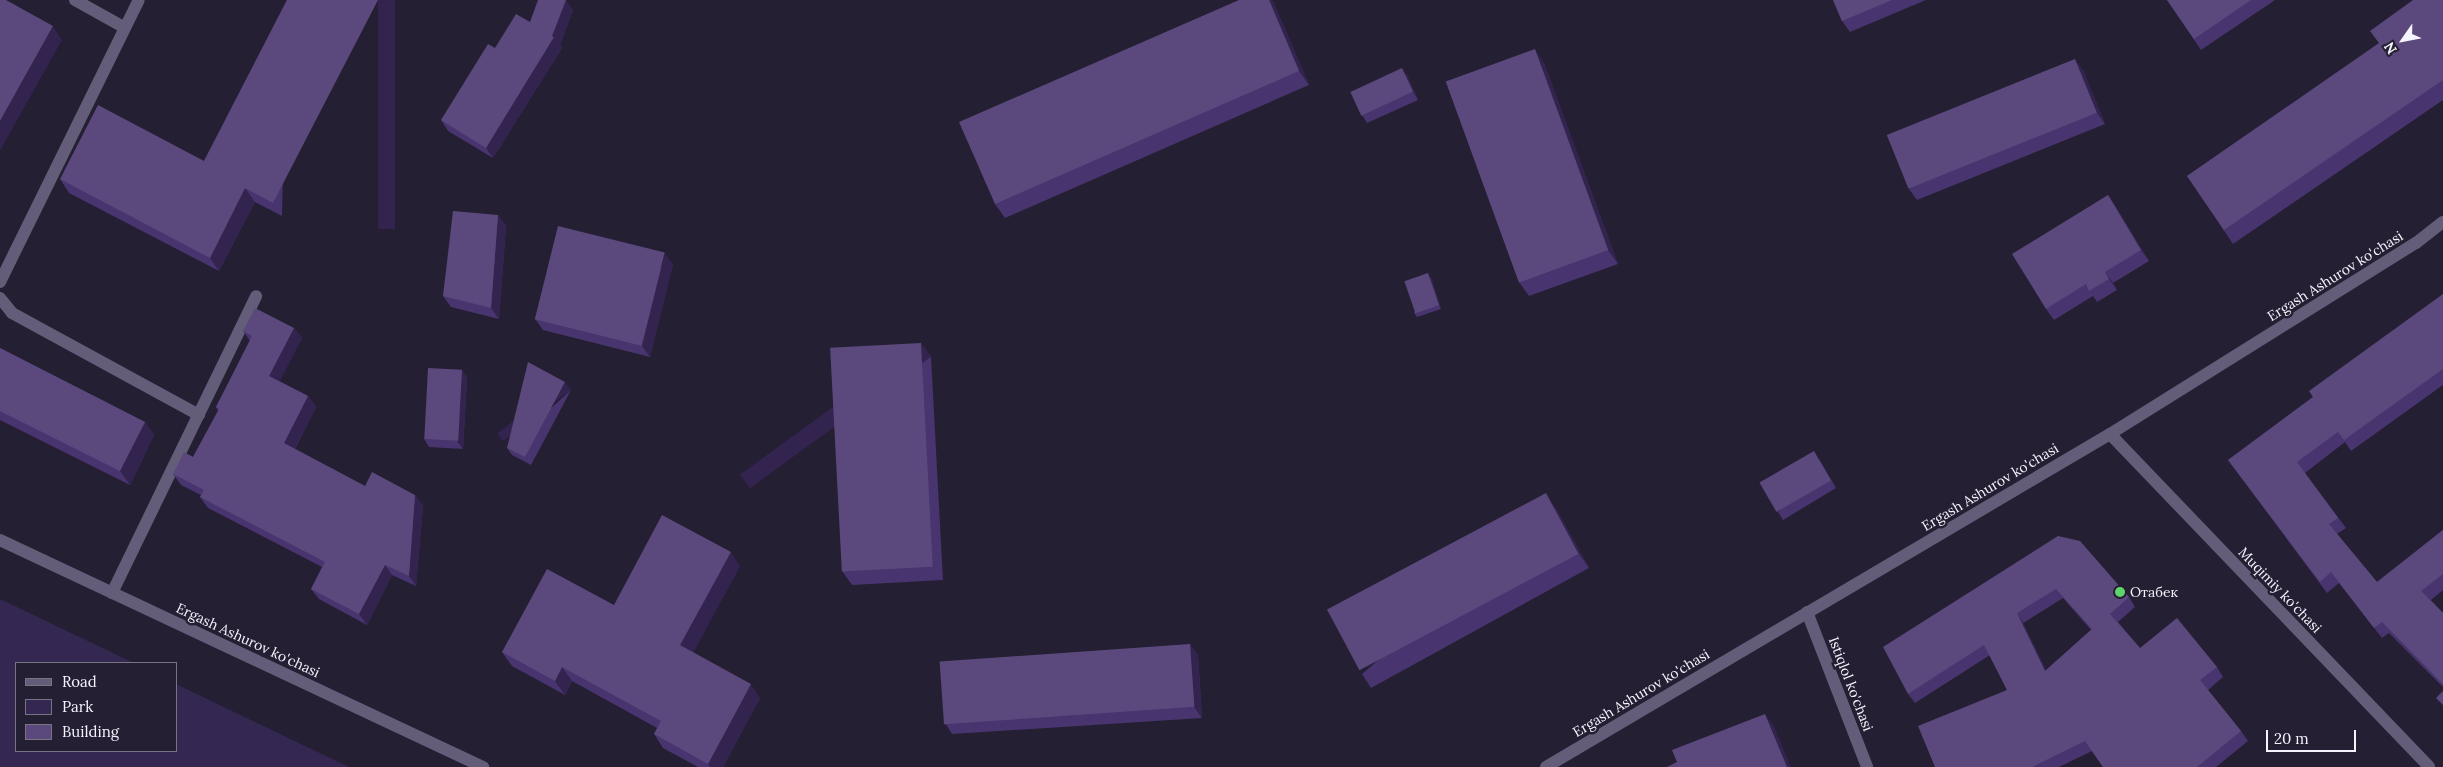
<!DOCTYPE html>
<meta charset="utf-8">
<style>
body{margin:0}
#map{position:relative;width:2443px;height:767px;overflow:hidden;background:#241f32;font-family:Lora,serif}
div>[style]{position:absolute}
[style*='--x']{left:calc(var(--x)*1px);top:calc(var(--y)*1px);width:calc(var(--w)*1px);rotate:calc(var(--a)*1deg)}
.green>*{inset:0;background:#342752}
.minor>*{height:12px;margin:-6px;padding:0 6px;transform-origin:6px;border-radius:6px;background:#645d7a}
.tertiary>*{height:12px;margin:-6px;padding:0 6px;transform-origin:6px;border-radius:6px;background:#645d7a}
.wall>*{inset:0;background:#48346e}
.shaded-wall>*{inset:0;background:#32234f;transform-origin:0 0}
.building>*{inset:0;background:#5b497d;transform-origin:0 0}
.dots>*{width:14px;height:14px;translate:-50% -50%;box-sizing:border-box;border:2px solid #241f32;border-radius:50%}
span{translate:-50% -50%;white-space:nowrap;text-align:center;line-height:1.15;-webkit-text-stroke:5px #241f32;paint-order:stroke}
.street-label{font-size:14px;color:#f5f3fe}
.poi-label{font-size:14px;color:#f5f3fe}
.left{translate:0 -50%;text-align:left}
.legend{position:absolute;left:15px;top:662px;width:162px;height:90px;box-sizing:border-box;background:#241f32;border:1px solid #787484;margin:0;padding:6px 9px;list-style:none;font-size:15px;color:#f5f3fe}
.legend li{display:flex;align-items:center;gap:10px;height:25px}
.legend b{width:25px;border:1px solid #787484}
.north{position:absolute;left:2378px;top:15px;width:50px;height:50px;-webkit-text-stroke:4px #241f32;paint-order:stroke;rotate:237deg;font-size:14px;font-weight:700;line-height:20px;text-align:center;color:#f5f3fe}
.north::after{content:'';display:block;margin:auto;width:18px;height:22px;background:#f5f3fe;clip-path:polygon(50% 0,100% 100%,50% 72%,0 100%)}
.scale{position:absolute;left:2266px;top:730px;width:90px;height:22px;box-sizing:border-box;border:2px solid #f5f3fe;border-top:0;padding-left:6px;font-size:15px;line-height:18px;white-space:nowrap;color:#f5f3fe;-webkit-text-stroke:4px #241f32;paint-order:stroke}
</style>
<div id="map">
<div class="green">
<div style="clip-path:polygon(0 599px,134px 663px,16px 663px,16px 751px,176px 751px,176px 684px,349px 767px,0 767px)"></div>
</div>
<div class="minor">
<div style="--x:75;--y:0;--w:57;--a:29.2"></div>
<div style="--x:0;--y:282;--w:314;--a:-63.8"></div>
<div style="--x:0;--y:298;--w:19;--a:51"></div>
<div style="--x:12;--y:313;--w:213;--a:28.6"></div>
<div style="--x:112;--y:593;--w:330;--a:-64.1"></div>
<div style="--x:1807;--y:612;--w:166;--a:68.8"></div>
</div>
<div class="tertiary">
<div style="--x:2110;--y:434;--w:461;--a:46.2"></div>
<div style="--x:0;--y:540;--w:534;--a:25.17"></div>
<div style="--x:1546;--y:767;--w:655;--a:-30.56"></div>
<div style="--x:2110;--y:434;--w:361;--a:-32"></div>
<div style="--x:2416;--y:243;--w:34;--a:-38"></div>
</div>
<div class="wall">
<div style="clip-path:polygon(287px 0,282px 216px,255px 202px,219px 271px,69px 193px,60px 179px,204px 161px)"></div>
<div style="clip-path:polygon(1239px 0,1271px 0,1274px 3px,1309px 85px,1005px 218px,995px 204px)"></div>
<div style="clip-path:polygon(1833px 0,1926px 0,1850px 32px,1842px 21px)"></div>
<div style="clip-path:polygon(2167px 0,2275px 0,2201px 50px)"></div>
<div style="clip-path:polygon(2443px 0,2443px 100px,2233px 244px,2187px 176px)"></div>
<div style="clip-path:polygon(573px 10px,560px 45px,562px 48px,493px 158px,448px 131px,441px 120px,495px 48px,530px 22px)"></div>
<div style="clip-path:polygon(1544px 63px,1618px 264px,1529px 296px,1519px 282px)"></div>
<div style="clip-path:polygon(2083px 70px,2105px 124px,1917px 200px,1909px 189px)"></div>
<div style="clip-path:polygon(1407px 75px,1418px 100px,1367px 123px,1362px 115px)"></div>
<div style="clip-path:polygon(2108px 195px,2116px 207px,2149px 261px,2113px 283px,2117px 290px,2097px 302px,2093px 296px,2054px 320px,2046px 309px)"></div>
<div style="clip-path:polygon(498px 215px,506px 226px,499px 319px,451px 307px,443px 296px)"></div>
<div style="clip-path:polygon(673px 264px,650px 357px,543px 330px,535px 319px)"></div>
<div style="clip-path:polygon(1431px 277px,1441px 309px,1417px 317px,1414px 313px)"></div>
<div style="clip-path:polygon(2443px 294px,2443px 385px,2351px 451px,2345px 442px,2305px 473px,2346px 528px,2337px 534px,2377px 582px,2443px 530px,2443px 590px,2431px 600px,2443px 613px,2443px 687px,2389px 633px,2382px 638px,2339px 583px,2327px 593px,2228px 460px,2313px 397px)"></div>
<div style="clip-path:polygon(294px 328px,302px 338px,279px 381px,308px 396px,316px 407px,295px 449px,365px 486px,415px 495px,423px 506px,416px 586px,392px 575px,367px 625px,319px 599px,311px 589px,322px 567px,208px 508px,200px 497px,201px 495px,181px 485px,173px 474px,193px 457px,218px 411px,216px 407px,250px 341px,243px 331px)"></div>
<div style="clip-path:polygon(921px 343px,931px 357px,943px 580px,852px 585px,842px 571px)"></div>
<div style="clip-path:polygon(0 348px,145px 422px,154px 435px,130px 485px,0 420px)"></div>
<div style="clip-path:polygon(462px 370px,467px 378px,463px 449px,429px 447px,424px 439px)"></div>
<div style="clip-path:polygon(571px 390px,531px 465px,512px 455px,507px 448px)"></div>
<div style="clip-path:polygon(1819px 459px,1836px 488px,1783px 520px,1778px 512px)"></div>
<div style="clip-path:polygon(1555px 507px,1589px 568px,1371px 688px,1362px 674px)"></div>
<div style="clip-path:polygon(evenodd,2058px 536px,2129px 597px,2135px 607px,2118px 622px,2140px 648px,2217px 667px,2223px 677px,2208px 690px,2241px 731px,2248px 741px,2216px 767px,2103px 767px,2092px 751px,2059px 767px,1935px 767px,2007px 690px,1990px 655px,1915px 703px,1908px 694px,2058px 536px,2063px 598px,2091px 630px,2046px 670px,2023px 623px,2063px 598px)"></div>
<div style="clip-path:polygon(740px 566px,693px 652px,760px 698px,723px 767px,698px 767px,663px 748px,654px 734px,657px 728px,572px 681px,565px 695px,512px 666px,502px 652px,614px 605px)"></div>
<div style="clip-path:polygon(1190px 644px,1198px 655px,1202px 718px,952px 734px,945px 723px)"></div>
</div>
<div class="shaded-wall">
<div style="left:378px;top:0;width:17px;height:229px"></div>
<div style="clip-path:polygon(566px 0,573px 10px,560px 45px,562px 48px,493px 158px,486px 148px,552px 36px)"></div>
<div style="clip-path:polygon(1269px 0,1271px 0,1274px 3px,1309px 85px,1299px 71px)"></div>
<div style="clip-path:polygon(53px 26px,62px 40px,0 151px,0 121px)"></div>
<div style="clip-path:polygon(1535px 49px,1544px 63px,1618px 264px,1608px 250px)"></div>
<div style="clip-path:polygon(2075px 59px,2083px 70px,2105px 124px,2097px 113px)"></div>
<div style="clip-path:polygon(1402px 68px,1407px 75px,1418px 100px,1413px 92px)"></div>
<div style="clip-path:polygon(245px 188px,255px 202px,219px 271px,210px 258px)"></div>
<div style="clip-path:polygon(2108px 195px,2116px 207px,2149px 261px,2141px 250px)"></div>
<div style="clip-path:polygon(498px 215px,506px 226px,499px 319px,491px 308px)"></div>
<div style="clip-path:polygon(665px 253px,673px 264px,650px 357px,642px 346px)"></div>
<div style="clip-path:polygon(2105px 272px,2113px 283px,2117px 290px,2109px 279px)"></div>
<div style="clip-path:polygon(1428px 273px,1431px 277px,1441px 309px,1439px 305px)"></div>
<div style="clip-path:polygon(294px 328px,302px 338px,277px 387px,269px 376px)"></div>
<div style="left:921px;top:343px;width:17px;height:224px;rotate:54deg"></div>
<div style="clip-path:polygon(462px 370px,467px 378px,463px 449px,457px 441px)"></div>
<div style="left:565px;top:382px;width:10px;height:85px;rotate:53deg"></div>
<div style="clip-path:polygon(308px 396px,316px 407px,292px 454px,284px 443px)"></div>
<div style="clip-path:polygon(145px 422px,154px 435px,130px 485px,120px 471px)"></div>
<div style="clip-path:polygon(1546px 493px,1555px 507px,1589px 568px,1579px 554px)"></div>
<div style="clip-path:polygon(415px 495px,423px 506px,416px 586px,409px 576px)"></div>
<div style="clip-path:polygon(731px 552px,740px 566px,690px 659px,680px 645px)"></div>
<div style="clip-path:polygon(385px 565px,392px 575px,367px 625px,359px 614px)"></div>
<div style="clip-path:polygon(2017px 613px,2023px 623px,2052px 681px,2045px 671px)"></div>
<div style="clip-path:polygon(1190px 644px,1198px 655px,1202px 718px,1194px 707px)"></div>
<div style="clip-path:polygon(562px 667px,572px 681px,565px 695px,555px 681px)"></div>
<div style="clip-path:polygon(751px 684px,760px 698px,723px 767px,710px 767px,708px 764px)"></div>
<div style="clip-path:polygon(1765px 714px,1774px 726px,1791px 767px,1787px 767px)"></div>
</div>
<div class="building">
<div style="clip-path:polygon(0 0,6px 0,53px 26px,0 121px)"></div>
<div style="clip-path:polygon(287px 0,378px 0,273px 203px,245px 188px,210px 258px,60px 179px,98px 105px,204px 161px)"></div>
<div style="clip-path:polygon(538px 0,566px 0,552px 36px,554px 37px,486px 148px,441px 120px,488px 44px,495px 48px,516px 14px,530px 22px)"></div>
<div style="clip-path:polygon(1239px 0,1269px 0,1299px 71px,995px 204px,959px 122px)"></div>
<div style="clip-path:polygon(1833px 0,1892px 0,1842px 21px)"></div>
<div style="clip-path:polygon(2167px 0,2251px 0,2194px 39px)"></div>
<div style="clip-path:polygon(2413px 0,2443px 0,2443px 80px,2224px 230px,2187px 176px,2379px 43px,2370px 31px)"></div>
<div style="left:1535px;top:49px;width:214px;height:95px;rotate:70deg"></div>
<div style="left:2075px;top:59px;width:58px;height:203px;rotate:68deg"></div>
<div style="left:1402px;top:68px;width:26px;height:57px;rotate:65deg"></div>
<div style="clip-path:polygon(2108px 195px,2141px 250px,2105px 272px,2109px 279px,2089px 291px,2086px 284px,2046px 309px,2012px 254px)"></div>
<div style="clip-path:polygon(453px 211px,498px 215px,491px 308px,443px 296px)"></div>
<div style="left:558px;top:226px;width:110px;height:96px;rotate:14deg"></div>
<div style="left:1428px;top:273px;width:34px;height:25px;rotate:71deg"></div>
<div style="clip-path:polygon(2443px 294px,2443px 369px,2344px 440px,2338px 432px,2297px 462px,2338px 518px,2329px 524px,2377px 582px,2443px 530px,2443px 574px,2421px 591px,2443px 613px,2443px 684px,2382px 622px,2374px 628px,2331px 572px,2320px 582px,2228px 460px,2313px 397px,2309px 391px)"></div>
<div style="clip-path:polygon(255px 308px,294px 328px,269px 376px,308px 396px,284px 443px,365px 486px,372px 472px,415px 495px,409px 576px,385px 565px,359px 614px,311px 589px,325px 562px,200px 497px,204px 490px,173px 474px,184px 452px,193px 457px,219px 409px,216px 407px,252px 336px,243px 331px)"></div>
<div style="left:921px;top:343px;width:224px;height:91px;rotate:87deg"></div>
<div style="clip-path:polygon(0 348px,145px 422px,120px 471px,0 411px)"></div>
<div style="clip-path:polygon(528px 362px,565px 382px,525px 457px,507px 448px)"></div>
<div style="left:428px;top:368px;width:34px;height:71px;rotate:3deg"></div>
<div style="left:1814px;top:451px;width:34px;height:63px;rotate:60deg"></div>
<div style="left:1546px;top:493px;width:69px;height:248px;rotate:62deg"></div>
<div style="clip-path:polygon(662px 515px,731px 552px,680px 645px,751px 684px,708px 764px,654px 734px,661px 721px,562px 667px,555px 681px,502px 652px,547px 569px,614px 605px)"></div>
<div style="clip-path:polygon(evenodd,2058px 536px,2080px 541px,2129px 597px,2110px 614px,2140px 648px,2177px 618px,2217px 667px,2200px 680px,2241px 731px,2197px 767px,2103px 767px,2085px 741px,2032px 767px,1935px 767px,1918px 726px,2007px 690px,1984px 645px,1908px 694px,1883px 647px,2058px 536px,2056px 589px,2092px 629px,2045px 671px,2017px 613px,2056px 589px)"></div>
<div style="left:1190px;top:644px;width:63px;height:251px;rotate:86deg"></div>
<div style="clip-path:polygon(2443px 691px,2443px 705px,2436px 698px)"></div>
<div style="clip-path:polygon(1765px 714px,1787px 767px,1667px 767px,1677px 762px,1672px 750px)"></div>
</div>
<div class="dots">
<div style="left:2120px;top:592px;background:#5ed56c"></div>
</div>
<div class="street-label">
<span style="left:2335px;top:276px;rotate:-32deg">Ergash Ashurov ko'chasi</span>
<span style="left:1990px;top:487px;rotate:-31deg">Ergash Ashurov ko'chasi</span>
<span style="left:2280px;top:590px;rotate:46deg">Muqimiy ko'chasi</span>
<span style="left:248px;top:640px;rotate:25deg">Ergash Ashurov ko'chasi</span>
<span style="left:1851px;top:684px;rotate:69deg">Istiqlol ko'chasi</span>
<span style="left:1641px;top:693px;rotate:-31deg">Ergash Ashurov ko'chasi</span>
</div>
<div class="poi-label">
<span class="left" style="left:2130px;top:592px">Отабек</span>
</div>
<ul class="legend">
<li><b style="height:6px;background:#645d7a"></b>Road</li>
<li><b style="height:14px;background:#342752"></b>Park</li>
<li><b style="height:14px;background:#5b497d"></b>Building</li>
</ul>
<div class="north">N</div>
<div class="scale">20 m</div>
</div>
